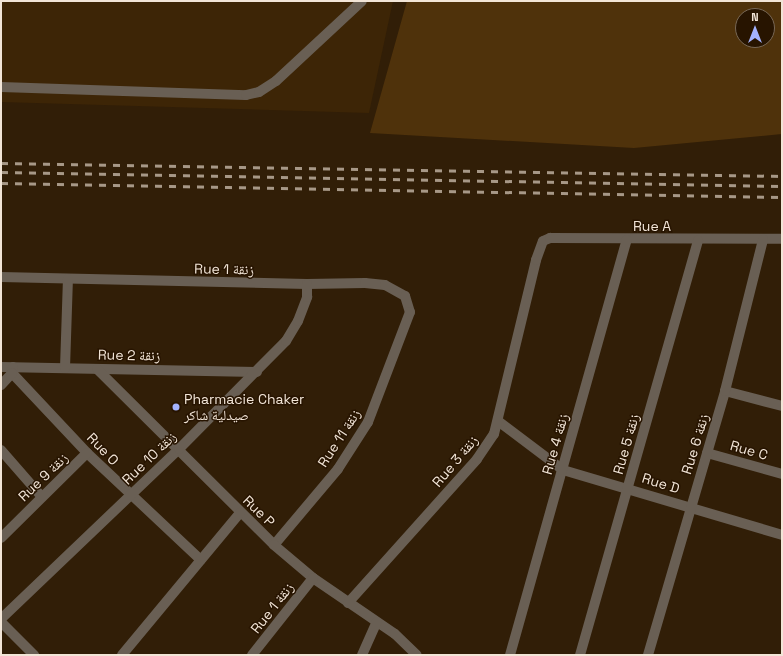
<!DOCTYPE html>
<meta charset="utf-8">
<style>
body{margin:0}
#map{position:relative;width:783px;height:656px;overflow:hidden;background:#311e07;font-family:"Space Grotesk","Noto Naskh Arabic",sans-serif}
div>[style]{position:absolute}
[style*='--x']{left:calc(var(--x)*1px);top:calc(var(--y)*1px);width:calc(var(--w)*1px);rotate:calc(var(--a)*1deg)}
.built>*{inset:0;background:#3d2506}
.green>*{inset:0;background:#4f320b}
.minor>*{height:10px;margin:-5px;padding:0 5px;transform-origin:5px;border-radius:5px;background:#695f54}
.rail>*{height:3px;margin-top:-1.5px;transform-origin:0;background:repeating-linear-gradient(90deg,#a79887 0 7px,transparent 0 14px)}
.dots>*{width:11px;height:11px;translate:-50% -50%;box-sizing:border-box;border:2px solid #271400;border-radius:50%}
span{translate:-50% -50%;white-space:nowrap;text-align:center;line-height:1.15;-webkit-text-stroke:3px #271400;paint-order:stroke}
.street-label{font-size:14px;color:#f2e5d7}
.poi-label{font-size:14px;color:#f2e5d7}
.left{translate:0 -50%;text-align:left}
.frame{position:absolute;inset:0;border:2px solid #f2e5d7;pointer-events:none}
.north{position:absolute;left:735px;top:8px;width:40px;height:40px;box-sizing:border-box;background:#271400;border:1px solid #786856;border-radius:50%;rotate:0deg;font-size:11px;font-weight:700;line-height:16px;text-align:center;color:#f2e5d7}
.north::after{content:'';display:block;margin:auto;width:14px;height:18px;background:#a3b2fd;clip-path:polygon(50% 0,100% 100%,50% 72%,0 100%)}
</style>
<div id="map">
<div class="built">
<div style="clip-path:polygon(1px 1px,393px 1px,369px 113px,1px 102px)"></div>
</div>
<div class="green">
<div style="clip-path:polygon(evenodd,407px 1px,782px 1px,782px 134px,634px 148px,370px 133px,407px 1px,743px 16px,767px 16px,767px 40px,743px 40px,743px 16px)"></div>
</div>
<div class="minor">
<div style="--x:1;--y:87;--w:245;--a:1.9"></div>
<div style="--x:246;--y:95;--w:13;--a:-13"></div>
<div style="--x:259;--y:92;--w:20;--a:-33"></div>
<div style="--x:276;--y:81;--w:117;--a:-42.9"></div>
<div style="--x:1;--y:277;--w:306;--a:1.3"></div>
<div style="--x:307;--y:284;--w:58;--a:-1"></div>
<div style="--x:365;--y:283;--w:20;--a:6"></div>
<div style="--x:385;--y:285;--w:23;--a:29"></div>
<div style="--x:405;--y:296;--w:17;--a:73"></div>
<div style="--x:410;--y:312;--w:118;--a:110.9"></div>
<div style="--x:368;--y:422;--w:56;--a:122.6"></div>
<div style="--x:338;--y:469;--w:99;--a:130.1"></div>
<div style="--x:1;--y:367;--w:256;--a:1.1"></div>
<div style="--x:13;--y:367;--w:6;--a:99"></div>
<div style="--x:12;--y:373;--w:110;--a:46.8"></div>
<div style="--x:87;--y:453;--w:156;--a:43.2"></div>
<div style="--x:65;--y:368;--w:89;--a:-88.1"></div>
<div style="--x:97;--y:369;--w:250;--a:44.8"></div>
<div style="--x:274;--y:545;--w:51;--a:40.2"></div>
<div style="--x:313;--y:578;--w:99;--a:34.3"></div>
<div style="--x:395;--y:634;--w:30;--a:44"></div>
<div style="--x:1;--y:385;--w:16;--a:-47"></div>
<div style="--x:725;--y:391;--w:59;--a:14.7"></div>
<div style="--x:498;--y:421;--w:81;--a:37"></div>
<div style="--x:563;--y:470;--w:228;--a:16.5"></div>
<div style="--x:1;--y:450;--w:62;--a:48.9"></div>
<div style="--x:707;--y:453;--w:78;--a:15.6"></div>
<div style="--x:1;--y:538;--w:121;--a:-44.7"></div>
<div style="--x:348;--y:603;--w:193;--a:-48.1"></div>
<div style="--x:477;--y:459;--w:30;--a:-56"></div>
<div style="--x:494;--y:434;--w:179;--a:-76.4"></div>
<div style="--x:536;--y:260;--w:20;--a:-70"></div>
<div style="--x:543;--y:241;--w:8;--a:-23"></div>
<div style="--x:550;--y:238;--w:232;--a:0.2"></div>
<div style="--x:1;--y:619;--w:246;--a:-43.7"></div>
<div style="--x:179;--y:449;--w:152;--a:-45.3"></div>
<div style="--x:286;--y:341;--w:23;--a:-59"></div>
<div style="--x:298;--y:321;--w:26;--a:-69"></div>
<div style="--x:307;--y:297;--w:13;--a:-90"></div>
<div style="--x:1;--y:622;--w:47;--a:45"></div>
<div style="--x:122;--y:655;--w:185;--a:-50.3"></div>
<div style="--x:252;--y:655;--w:98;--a:-51.6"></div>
<div style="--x:362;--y:655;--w:36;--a:-66"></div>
<div style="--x:510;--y:655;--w:431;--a:-74.3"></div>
<div style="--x:580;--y:655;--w:431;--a:-74.1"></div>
<div style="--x:648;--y:655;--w:275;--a:-73.7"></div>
<div style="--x:725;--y:391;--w:156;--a:-75.9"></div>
</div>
<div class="rail">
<div style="--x:1;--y:163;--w:781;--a:0.95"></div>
<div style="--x:1;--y:172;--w:781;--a:1.03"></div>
<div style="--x:1;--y:183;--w:781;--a:1.03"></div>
</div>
<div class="dots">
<div style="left:176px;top:407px;background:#a3b2fd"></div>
</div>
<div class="street-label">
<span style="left:652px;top:226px">Rue A</span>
<span style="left:224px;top:269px;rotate:1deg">Rue 1 زنقة</span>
<span style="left:129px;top:355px;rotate:1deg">Rue 2 زنقة</span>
<span style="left:339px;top:438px;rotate:-57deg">Rue 11 زنقة</span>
<span style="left:555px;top:444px;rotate:-74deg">Rue 4 زنقة</span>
<span style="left:626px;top:444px;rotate:-74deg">Rue 5 زنقة</span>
<span style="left:695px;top:444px;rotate:-73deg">Rue 6 زنقة</span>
<span style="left:103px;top:449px;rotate:46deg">Rue O</span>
<span style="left:749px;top:450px;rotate:16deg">Rue C</span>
<span style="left:149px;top:458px;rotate:-44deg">Rue 10 زنقة</span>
<span style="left:455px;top:461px;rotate:-50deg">Rue 3 زنقة</span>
<span style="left:43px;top:477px;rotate:-44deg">Rue 9 زنقة</span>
<span style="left:661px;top:483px;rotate:17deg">Rue D</span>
<span style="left:259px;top:511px;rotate:44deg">Rue P</span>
<span style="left:272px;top:608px;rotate:-52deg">Rue 1 زنقة</span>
</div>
<div class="poi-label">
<span class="left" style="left:184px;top:407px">Pharmacie Chaker<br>صيدلية شاكر</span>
</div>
<div class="frame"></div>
<div class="north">N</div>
</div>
